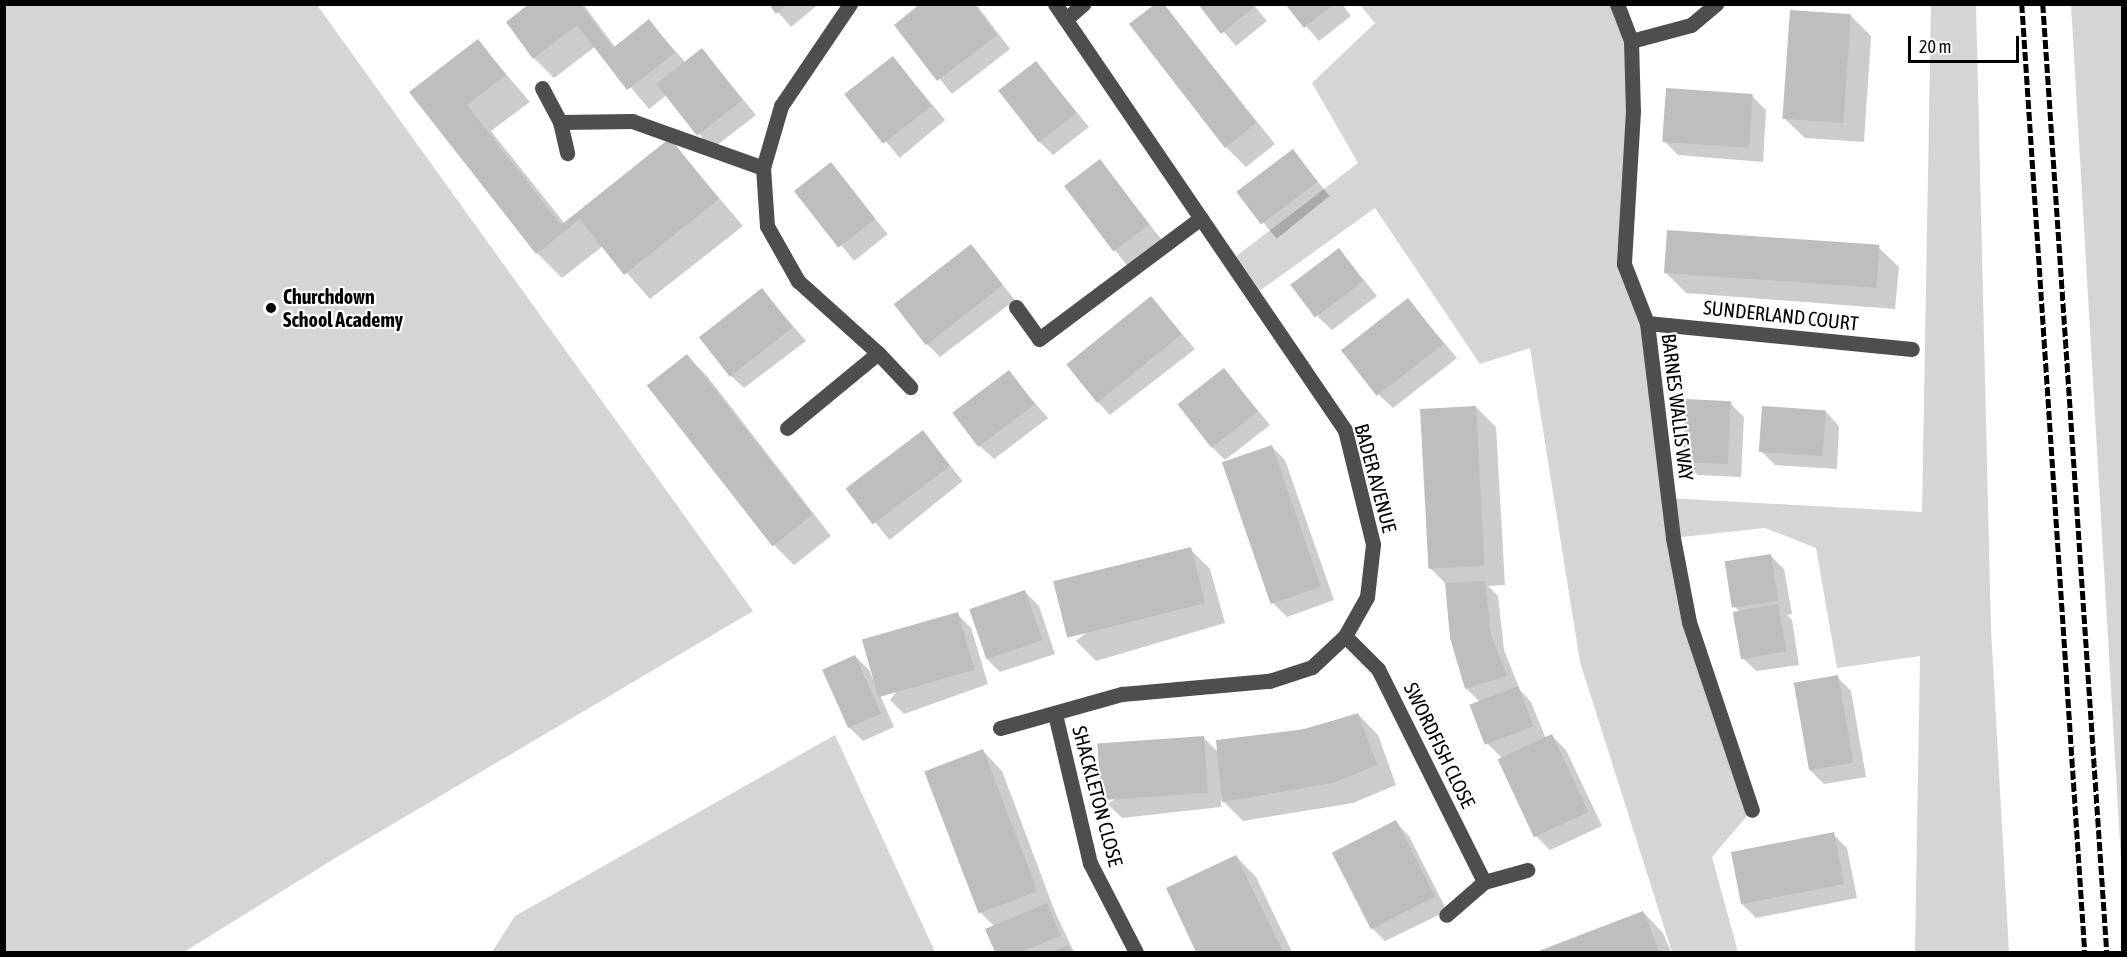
<!DOCTYPE html>
<style>
body{margin:0}
#map{position:relative;width:2127px;height:957px;overflow:hidden;background:#fff;font-family:"Asap Condensed",sans-serif}
div>[style]{position:absolute}
[style*='--x']{left:calc(var(--x)*1px);top:calc(var(--y)*1px);width:calc(var(--w)*1px);rotate:calc(var(--a)*1deg)}
.green>*{inset:0;background:#d5d5d5}
.shadow>*{inset:0;background:#0003;transform-origin:0 0}
.building>*{inset:0;background:#bebebe;transform-origin:0 0}
.minor>*{height:15px;margin:-7.5px;padding:0 7.5px;transform-origin:7.5px;border-radius:7.5px;background:#4e4e4e}
.rail>*{height:4.5px;margin-top:-2.25px;transform-origin:0;background:repeating-linear-gradient(90deg,#000 0 9px,transparent 0 12px)}
.dots>*{width:16px;height:16px;translate:-50% -50%;box-sizing:border-box;border:3px solid #fff;border-radius:50%}
span{translate:-50% -50%;white-space:nowrap;text-align:center;line-height:1.15;-webkit-text-stroke:4.5px #fff;paint-order:stroke}
.poi-label{font-size:20px;color:#000;font-weight:700}
.left{translate:0 -50%;text-align:left}
.street-label{font-size:20px;color:#000}
.frame{position:absolute;inset:0;border:6px solid #000;pointer-events:none}
.scale{position:absolute;left:1908px;top:36px;width:111px;height:27px;box-sizing:border-box;border:3px solid #000;border-top:0;padding-left:8px;font-size:18px;line-height:21px;white-space:nowrap;color:#000;-webkit-text-stroke:4px #fff;paint-order:stroke}
</style>
<div id="map">
<div class="green">
<div style="clip-path:polygon(4px 5px,317px 5px,753px 611px,337px 857px,184px 952px,5px 952px)"></div>
<div style="clip-path:polygon(1360px 5px,1617px 5px,1631px 41px,1624px 264px,1647px 323px,1668px 498px,1922px 512px,1931px 5px,1976px 5px,1991px 629px,2009px 952px,1915px 952px,1920px 656px,1837px 668px,1816px 548px,1765px 528px,1673px 538px,1689px 622px,1752px 810px,1712px 857px,1738px 952px,1672px 952px,1580px 662px,1530px 348px,1480px 364px,1375px 208px,1254px 295px,1230px 261px,1358px 163px,1312px 83px,1375px 23px)"></div>
<div style="clip-path:polygon(2071px 5px,2122px 5px,2122px 877px)"></div>
<div style="clip-path:polygon(835px 735px,935px 952px,492px 952px,515px 916px)"></div>
</div>
<div class="shadow">
<div style="clip-path:polygon(532px 4px,583px 4px,615px 47px,649px 21px,686px 63px,702px 50px,756px 115px,712px 149px,667px 95px,649px 109px,596px 46px,554px 78px,534px 58px)"></div>
<div style="clip-path:polygon(771px 4px,819px 4px,791px 27px)"></div>
<div style="clip-path:polygon(923px 4px,976px 4px,1010px 49px,952px 94px,896px 25px)"></div>
<div style="clip-path:polygon(1163px 4px,1275px 144px,1246px 167px,1226px 147px)"></div>
<div style="clip-path:polygon(1200px 4px,1253px 4px,1267px 21px,1236px 46px)"></div>
<div style="clip-path:polygon(1287px 4px,1342px 4px,1351px 16px,1319px 41px)"></div>
<div style="clip-path:polygon(1850px 15px,1871px 36px,1864px 142px,1805px 138px,1784px 118px)"></div>
<div style="clip-path:polygon(478px 41px,530px 102px,491px 131px,565px 224px,670px 140px,743px 226px,650px 299px,603px 246px,562px 278px,537px 253px,411px 92px)"></div>
<div style="left:893px;top:58px;width:81px;height:59px;rotate:50deg"></div>
<div style="clip-path:polygon(1036px 63px,1089px 127px,1053px 155px,1040px 142px)"></div>
<div style="clip-path:polygon(1752px 96px,1766px 110px,1763px 162px,1678px 155px,1664px 141px)"></div>
<div style="left:1293px;top:151px;width:58px;height:68px;rotate:51deg"></div>
<div style="left:1100px;top:161px;width:100px;height:43px;rotate:52deg"></div>
<div style="left:831px;top:164px;width:90px;height:43px;rotate:51deg"></div>
<div style="clip-path:polygon(971px 246px,1015px 300px,940px 357px,926px 343px)"></div>
<div style="clip-path:polygon(1878px 247px,1899px 267px,1895px 309px,1686px 293px,1666px 273px)"></div>
<div style="clip-path:polygon(1339px 250px,1377px 296px,1332px 330px,1318px 317px)"></div>
<div style="clip-path:polygon(762px 290px,806px 341px,744px 388px,730px 375px)"></div>
<div style="clip-path:polygon(1151px 298px,1195px 349px,1110px 415px,1097px 401px)"></div>
<div style="clip-path:polygon(1408px 300px,1457px 358px,1393px 408px,1379px 395px)"></div>
<div style="clip-path:polygon(687px 356px,707px 376px,831px 536px,794px 565px,774px 545px)"></div>
<div style="clip-path:polygon(1224px 370px,1270px 425px,1225px 460px,1212px 447px)"></div>
<div style="clip-path:polygon(1008px 372px,1048px 418px,994px 459px,980px 446px)"></div>
<div style="clip-path:polygon(1730px 403px,1744px 417px,1741px 477px,1698px 475px,1684px 461px)"></div>
<div style="clip-path:polygon(1476px 407px,1496px 427px,1505px 585px,1488px 586px,1498px 596px,1504px 650px,1520px 690px,1531px 702px,1546px 739px,1552px 736px,1566px 750px,1602px 826px,1550px 850px,1536px 836px,1503px 759px,1488px 744px,1480px 702px,1466px 688px,1447px 585px,1430px 568px)"></div>
<div style="clip-path:polygon(1826px 412px,1839px 426px,1837px 469px,1775px 465px,1761px 451px)"></div>
<div style="left:923px;top:432px;width:63px;height:94px;rotate:51deg"></div>
<div style="clip-path:polygon(1271px 446px,1285px 460px,1334px 600px,1287px 617px,1273px 603px)"></div>
<div style="clip-path:polygon(1190px 549px,1210px 569px,1225px 623px,1096px 661px,1076px 641px)"></div>
<div style="clip-path:polygon(1770px 555px,1784px 569px,1792px 614px,1787px 615px,1792px 620px,1799px 665px,1756px 671px,1742px 657px,1740px 612px,1734px 606px)"></div>
<div style="clip-path:polygon(1025px 592px,1039px 606px,1055px 654px,1000px 672px,986px 658px)"></div>
<div style="clip-path:polygon(957px 614px,971px 628px,988px 684px,904px 714px,890px 700px)"></div>
<div style="clip-path:polygon(855px 656px,869px 670px,894px 727px,863px 741px,849px 727px)"></div>
<div style="clip-path:polygon(1837px 677px,1851px 691px,1866px 777px,1824px 784px,1810px 770px)"></div>
<div style="clip-path:polygon(1358px 714px,1378px 735px,1396px 785px,1353px 803px,1243px 821px,1221px 799px,1221px 807px,1122px 818px,1108px 804px,1203px 737px,1218px 752px)"></div>
<div style="clip-path:polygon(982px 750px,1002px 771px,1055px 912px,1074px 952px,996px 952px,987px 929px,994px 926px,981px 913px,926px 772px)"></div>
<div style="clip-path:polygon(1396px 822px,1409px 836px,1447px 911px,1385px 941px,1371px 927px,1334px 853px)"></div>
<div style="clip-path:polygon(1833px 834px,1847px 848px,1857px 898px,1756px 918px,1742px 904px)"></div>
<div style="clip-path:polygon(1236px 856px,1256px 877px,1292px 952px,1198px 952px,1168px 889px)"></div>
<div style="clip-path:polygon(1643px 912px,1663px 933px,1671px 952px,1539px 952px)"></div>
</div>
<div class="building">
<div style="clip-path:polygon(529px 4px,580px 4px,613px 48px,649px 19px,675px 53px,627px 90px,577px 25px,533px 59px,506px 22px)"></div>
<div style="clip-path:polygon(769px 4px,788px 4px,776px 14px)"></div>
<div style="clip-path:polygon(920px 4px,974px 4px,997px 35px,937px 81px,894px 25px)"></div>
<div style="clip-path:polygon(1155px 4px,1164px 4px,1256px 123px,1225px 148px,1129px 24px)"></div>
<div style="clip-path:polygon(1198px 4px,1252px 4px,1254px 7px,1221px 34px)"></div>
<div style="clip-path:polygon(1285px 4px,1334px 4px,1304px 28px)"></div>
<div style="left:1790px;top:10px;width:61px;height:109px;rotate:4deg"></div>
<div style="clip-path:polygon(478px 39px,506px 75px,467px 105px,561px 225px,670px 138px,719px 199px,624px 275px,580px 219px,536px 254px,409px 92px)"></div>
<div style="left:702px;top:48px;width:66px;height:58px;rotate:52deg"></div>
<div style="left:893px;top:56px;width:63px;height:62px;rotate:52deg"></div>
<div style="left:1036px;top:61px;width:66px;height:48px;rotate:52deg"></div>
<div style="left:1666px;top:88px;width:87px;height:54px;rotate:4deg"></div>
<div style="left:1293px;top:149px;width:41px;height:71px;rotate:53deg"></div>
<div style="left:1100px;top:159px;width:82px;height:45px;rotate:53deg"></div>
<div style="left:831px;top:162px;width:72px;height:47px;rotate:52deg"></div>
<div style="left:1667px;top:230px;width:213px;height:43px;rotate:4deg"></div>
<div style="left:971px;top:244px;width:52px;height:98px;rotate:52deg"></div>
<div style="left:1339px;top:248px;width:41px;height:61px;rotate:53deg"></div>
<div style="left:762px;top:288px;width:50px;height:80px;rotate:52deg"></div>
<div style="left:1151px;top:296px;width:49px;height:109px;rotate:51deg"></div>
<div style="left:1408px;top:298px;width:58px;height:85px;rotate:52deg"></div>
<div style="left:687px;top:354px;width:204px;height:51px;rotate:52deg"></div>
<div style="left:1224px;top:368px;width:55px;height:59px;rotate:52deg"></div>
<div style="left:1009px;top:370px;width:43px;height:71px;rotate:53deg"></div>
<div style="left:1686px;top:399px;width:45px;height:63px;rotate:3deg"></div>
<div style="left:1476px;top:406px;width:160px;height:56px;rotate:87deg"></div>
<div style="left:1762px;top:406px;width:64px;height:46px;rotate:4deg"></div>
<div style="left:923px;top:430px;width:45px;height:97px;rotate:53deg"></div>
<div style="left:1272px;top:445px;width:150px;height:53px;rotate:71deg"></div>
<div style="left:1191px;top:547px;width:58px;height:142px;rotate:76deg"></div>
<div style="left:1771px;top:554px;width:47px;height:47px;rotate:81deg"></div>
<div style="clip-path:polygon(1485px 581px,1491px 635px,1507px 676px,1465px 689px,1450px 638px,1445px 583px)"></div>
<div style="left:1025px;top:590px;width:53px;height:59px;rotate:71deg"></div>
<div style="left:1778px;top:604px;width:48px;height:46px;rotate:80deg"></div>
<div style="left:958px;top:612px;width:60px;height:100px;rotate:74deg"></div>
<div style="left:855px;top:655px;width:64px;height:36px;rotate:66deg"></div>
<div style="left:1838px;top:675px;width:89px;height:45px;rotate:80deg"></div>
<div style="left:1518px;top:686px;width:43px;height:52px;rotate:69deg"></div>
<div style="clip-path:polygon(1358px 713px,1377px 765px,1333px 783px,1222px 802px,1216px 740px,1306px 729px)"></div>
<div style="left:1552px;top:734px;width:86px;height:60px;rotate:65deg"></div>
<div style="left:1204px;top:736px;width:57px;height:107px;rotate:86deg"></div>
<div style="left:983px;top:749px;width:152px;height:63px;rotate:69deg"></div>
<div style="left:1396px;top:820px;width:86px;height:72px;rotate:63deg"></div>
<div style="left:1834px;top:832px;width:53px;height:105px;rotate:79deg"></div>
<div style="clip-path:polygon(1236px 855px,1258px 901px,1283px 952px,1196px 952px,1166px 888px)"></div>
<div style="clip-path:polygon(1047px 903px,1061px 936px,1020px 952px,995px 952px,985px 929px)"></div>
<div style="clip-path:polygon(1643px 911px,1660px 952px,1536px 952px)"></div>
<div style="clip-path:polygon(1068px 945px,1072px 952px,1052px 952px)"></div>
</div>
<div class="minor">
<div style="--x:1617;--y:4;--w:40;--a:69"></div>
<div style="--x:1631;--y:41;--w:70;--a:88.4"></div>
<div style="--x:1633;--y:111;--w:153;--a:93.4"></div>
<div style="--x:1624;--y:264;--w:63;--a:68.7"></div>
<div style="--x:1647;--y:323;--w:217;--a:83.1"></div>
<div style="--x:1673;--y:538;--w:86;--a:79.2"></div>
<div style="--x:1689;--y:622;--w:198;--a:71.5"></div>
<div style="--x:1066;--y:19;--w:23;--a:-41"></div>
<div style="--x:1631;--y:41;--w:62;--a:-14.9"></div>
<div style="--x:1691;--y:25;--w:33;--a:-40"></div>
<div style="--x:542;--y:88;--w:38;--a:62"></div>
<div style="--x:560;--y:122;--w:72;--a:-0.8"></div>
<div style="--x:632;--y:121;--w:139;--a:19.7"></div>
<div style="--x:560;--y:122;--w:32;--a:77"></div>
<div style="--x:1016;--y:307;--w:39;--a:54"></div>
<div style="--x:1039;--y:339;--w:202;--a:-36.8"></div>
<div style="--x:1647;--y:323;--w:266;--a:5.6"></div>
<div style="--x:878;--y:353;--w:47;--a:46.7"></div>
<div style="--x:787;--y:428;--w:118;--a:-39.5"></div>
<div style="--x:878;--y:353;--w:108;--a:-138"></div>
<div style="--x:798;--y:281;--w:63;--a:-119.4"></div>
<div style="--x:767;--y:226;--w:58;--a:-93.9"></div>
<div style="--x:763;--y:168;--w:65;--a:-73.8"></div>
<div style="--x:781;--y:106;--w:123;--a:-55.9"></div>
<div style="--x:1345;--y:636;--w:47;--a:45"></div>
<div style="--x:1378;--y:669;--w:238;--a:63.5"></div>
<div style="--x:1484;--y:882;--w:50;--a:139"></div>
<div style="--x:1055;--y:714;--w:153;--a:76.8"></div>
<div style="--x:1090;--y:863;--w:100;--a:62.7"></div>
<div style="--x:1000;--y:728;--w:127;--a:-15.6"></div>
<div style="--x:1122;--y:694;--w:148;--a:-5.1"></div>
<div style="--x:1269;--y:681;--w:45;--a:-18"></div>
<div style="--x:1312;--y:667;--w:45;--a:-43.2"></div>
<div style="--x:1345;--y:636;--w:45;--a:-60.6"></div>
<div style="--x:1367;--y:597;--w:53;--a:-83.5"></div>
<div style="--x:1373;--y:544;--w:117;--a:-103.8"></div>
<div style="--x:1345;--y:430;--w:515;--a:-124.25"></div>
<div style="--x:1484;--y:882;--w:45;--a:-15.6"></div>
</div>
<div class="rail">
<div style="--x:2022;--y:4;--w:950;--a:86.2"></div>
<div style="--x:2043;--y:4;--w:950;--a:86.14"></div>
</div>
<div class="dots">
<div style="left:271px;top:308px;background:#000"></div>
</div>
<div class="poi-label">
<span class="left" style="left:283px;top:308px">Churchdown<br>School Academy</span>
</div>
<div class="street-label">
<span style="left:1781px;top:315px;rotate:6deg">SUNDERLAND COURT</span>
<span style="left:1678px;top:407px;rotate:83deg">BARNES WALLIS WAY</span>
<span style="left:1376px;top:478px;rotate:75deg">BADER AVENUE</span>
<span style="left:1440px;top:745px;rotate:64deg">SWORDFISH CLOSE</span>
<span style="left:1098px;top:796px;rotate:75deg">SHACKLETON CLOSE</span>
</div>
<div class="frame"></div>
<div class="scale">20 m</div>
</div>
